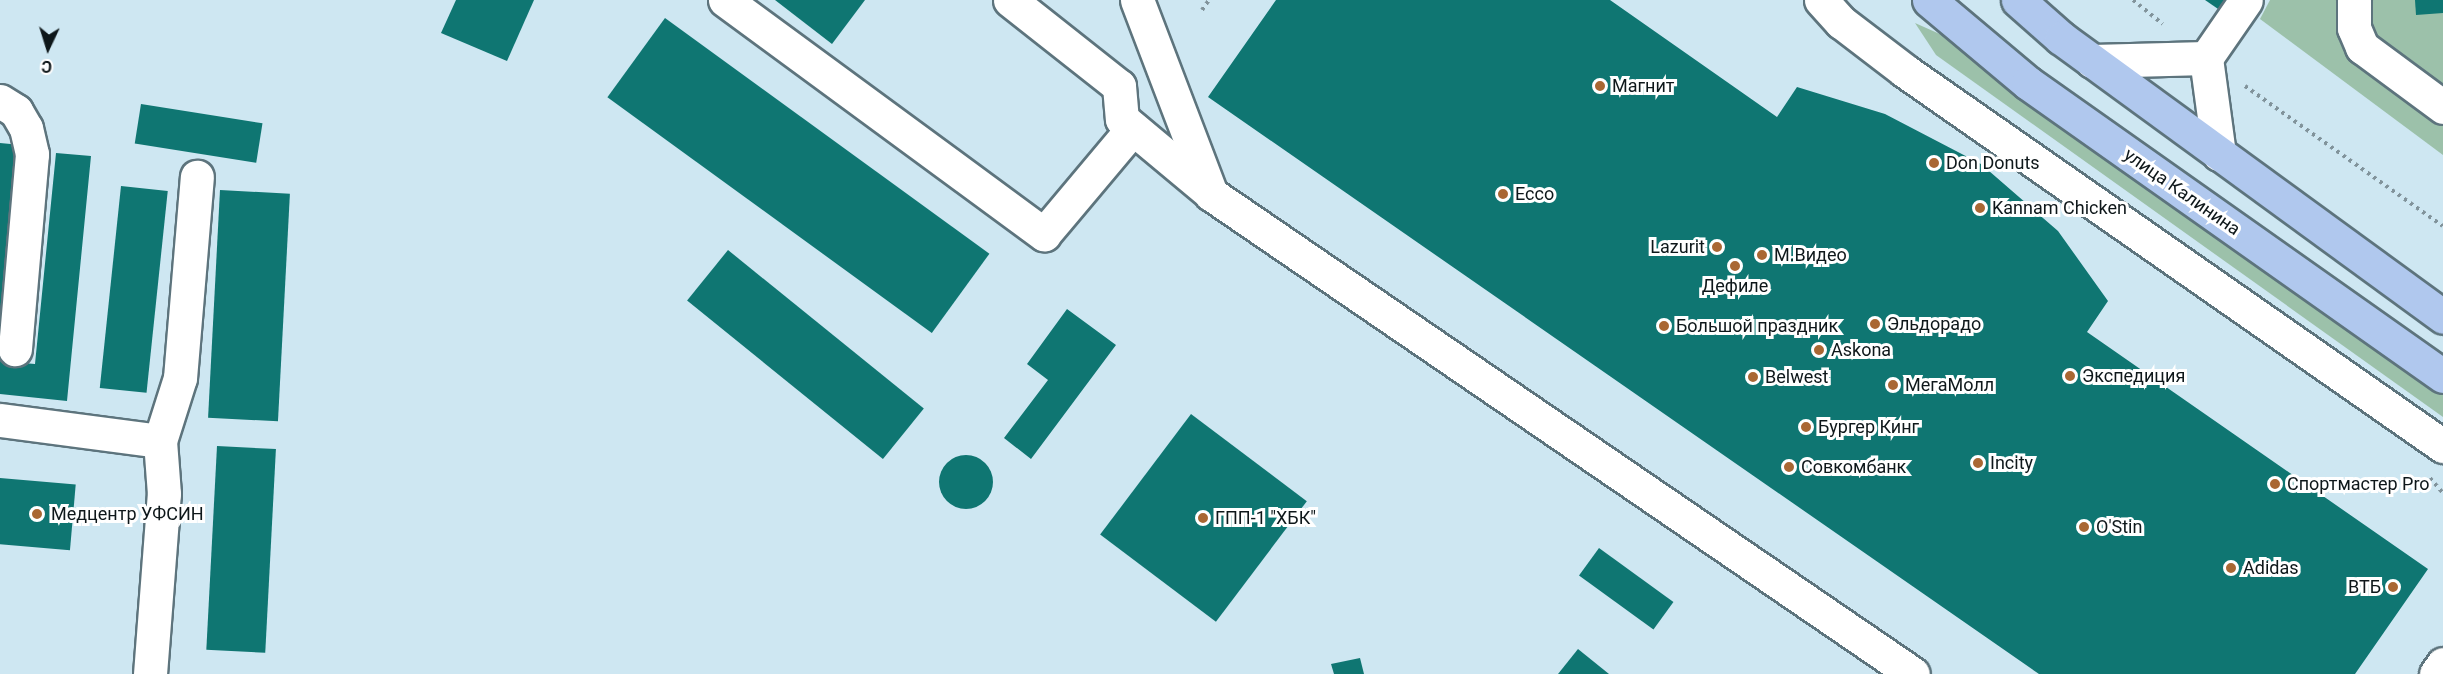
<!DOCTYPE html>
<meta charset="utf-8">
<style>
body{margin:0}
#map{position:relative;width:2443px;height:674px;overflow:hidden;background:#cee7f2;font-family:Roboto,sans-serif}
div>[style]{position:absolute}
[style*='--x']{left:calc(var(--x)*1px);top:calc(var(--y)*1px);width:calc(var(--w)*1px);rotate:calc(var(--a)*1deg)}
.green>*{inset:0;background:#9cc1aa}
.building>*{inset:0;background:#0f7672;transform-origin:0 0}
.round{border-radius:50%}
.path>*{height:4px;margin-top:-2px;transform-origin:0;background:repeating-linear-gradient(90deg,#81939b 0 3px,transparent 0 7.5px)}
.roads{filter:drop-shadow(2px 0 #5d747d) drop-shadow(-2px 0 #5d747d) drop-shadow(0 2px #5d747d) drop-shadow(0 -2px #5d747d)}
.minor>*{height:33px;margin:-16.5px;padding:0 16.5px;transform-origin:16.5px;border-radius:16.5px;background:#fff}
.major>*{height:33px;margin:-16.5px;padding:0 16.5px;transform-origin:16.5px;border-radius:16.5px;background:#b0c8ee}
.dots>*{width:16px;height:16px;translate:-50% -50%;box-sizing:border-box;border:3px solid #fff;border-radius:50%}
span{translate:-50% -50%;white-space:nowrap;text-align:center;line-height:1.15;-webkit-text-stroke:6px #fff;paint-order:stroke}
.poi-label{font-size:18px;color:#0e171a}
.left{translate:0 -50%;text-align:left}
.right{translate:-100% -50%;text-align:right}
.street-label{font-size:18px;color:#0e171a}
.north{position:absolute;left:18px;top:18px;width:60px;height:60px;-webkit-text-stroke:4px #fff;paint-order:stroke;rotate:184deg;font-size:16px;font-weight:700;line-height:24px;text-align:center;color:#0e171a}
.north::after{content:'';display:block;margin:auto;width:21px;height:27px;background:#0e171a;clip-path:polygon(50% 0,100% 100%,50% 72%,0 100%)}
</style>
<div id="map">
<div class="green">
<div style="clip-path:polygon(2270px 0,2443px 0,2443px 155px,2260px 19px)"></div>
<div style="clip-path:polygon(1915px 23px,1951px 39px,2443px 392px,2443px 417px,1936px 55px)"></div>
</div>
<div class="building">
<div style="clip-path:polygon(456px 0,534px 0,507px 61px,441px 33px)"></div>
<div style="clip-path:polygon(775px 0,865px 0,832px 44px)"></div>
<div style="clip-path:polygon(1276px 0,1610px 0,1777px 117px,1797px 87px,1885px 114px,1981px 164px,2058px 231px,2108px 301px,2087px 332px,2428px 569px,2355px 674px,2039px 674px,1208px 97px)"></div>
<div style="clip-path:polygon(2205px 0,2229px 0,2221px 11px)"></div>
<div style="clip-path:polygon(2415px 0,2443px 0,2443px 13px,2416px 15px)"></div>
<div style="left:665px;top:18px;width:401px;height:98px;rotate:36deg"></div>
<div style="left:141px;top:104px;width:123px;height:40px;rotate:9deg"></div>
<div style="clip-path:polygon(0 143px,21px 145px,0 343px)"></div>
<div style="clip-path:polygon(56px 153px,91px 156px,67px 401px,0 394px,0 361px,35px 364px)"></div>
<div style="left:121px;top:186px;width:47px;height:203px;rotate:6deg"></div>
<div style="left:220px;top:190px;width:70px;height:228px;rotate:3deg"></div>
<div style="left:728px;top:250px;width:252px;height:65px;rotate:39deg"></div>
<div style="clip-path:polygon(1067px 309px,1116px 345px,1031px 459px,1004px 438px,1048px 380px,1027px 364px)"></div>
<div style="left:1191px;top:414px;width:145px;height:151px;rotate:37deg"></div>
<div style="left:217px;top:446px;width:59px;height:204px;rotate:3deg"></div>
<div class="round" style="left:939px;top:455px;width:54px;height:54px"></div>
<div style="left:0;top:478px;width:76px;height:66px;rotate:5deg"></div>
<div style="left:1599px;top:548px;width:92px;height:34px;rotate:36deg"></div>
<div style="clip-path:polygon(1578px 649px,1609px 674px,1558px 674px)"></div>
<div style="clip-path:polygon(1360px 658px,1364px 674px,1334px 674px,1331px 664px)"></div>
</div>
<div class="path">
<div style="--x:2133;--y:0;--w:38;--a:39"></div>
<div style="--x:1202;--y:10;--w:12;--a:-55"></div>
<div style="--x:2245;--y:86;--w:242;--a:35.3"></div>
<div style="--x:2430;--y:478;--w:20;--a:49"></div>
</div>
<div class="roads">
<div class="minor">
<div style="--x:725;--y:0;--w:396;--a:36.3"></div>
<div style="--x:1044;--y:234;--w:138;--a:-50"></div>
<div style="--x:1010;--y:0;--w:139;--a:38.3"></div>
<div style="--x:1119;--y:86;--w:33;--a:85"></div>
<div style="--x:1122;--y:119;--w:111;--a:39.9"></div>
<div style="--x:1137;--y:0;--w:208;--a:69.1"></div>
<div style="--x:1211;--y:194;--w:850;--a:34.36"></div>
<div style="--x:1821;--y:0;--w:30;--a:48"></div>
<div style="--x:1841;--y:22;--w:81;--a:37.4"></div>
<div style="--x:1905;--y:71;--w:656;--a:34.88"></div>
<div style="--x:2354;--y:0;--w:28;--a:90"></div>
<div style="--x:2354;--y:28;--w:21;--a:67"></div>
<div style="--x:2362;--y:47;--w:101;--a:36.5"></div>
<div style="--x:2206;--y:58;--w:70;--a:-55.4"></div>
<div style="--x:2092;--y:61;--w:114;--a:-1.5"></div>
<div style="--x:2206;--y:58;--w:97;--a:82.3"></div>
<div style="--x:0;--y:101;--w:19;--a:32"></div>
<div style="--x:16;--y:111;--w:20;--a:60"></div>
<div style="--x:26;--y:128;--w:27;--a:77"></div>
<div style="--x:32;--y:154;--w:196;--a:95"></div>
<div style="--x:0;--y:420;--w:161;--a:7.5"></div>
<div style="--x:150;--y:674;--w:181;--a:-85.6"></div>
<div style="--x:164;--y:494;--w:53;--a:-94.3"></div>
<div style="--x:160;--y:441;--w:66;--a:-72.4"></div>
<div style="--x:180;--y:378;--w:202;--a:-85.2"></div>
<div style="--x:2436;--y:674;--w:12;--a:-55"></div>
</div>
<div class="major">
<div style="--x:1929;--y:0;--w:129;--a:40"></div>
<div style="--x:2028;--y:83;--w:508;--a:35.22"></div>
<div style="--x:2018;--y:0;--w:57;--a:41.5"></div>
<div style="--x:2061;--y:38;--w:473;--a:36.1"></div>
</div>
</div>
<div class="dots">
<div style="left:1600px;top:86px;background:#a96733"></div>
<div style="left:1934px;top:163px;background:#a96733"></div>
<div style="left:1503px;top:194px;background:#a96733"></div>
<div style="left:1980px;top:208px;background:#a96733"></div>
<div style="left:1717px;top:247px;background:#a96733"></div>
<div style="left:1762px;top:255px;background:#a96733"></div>
<div style="left:1735px;top:266px;background:#a96733"></div>
<div style="left:1875px;top:324px;background:#a96733"></div>
<div style="left:1664px;top:326px;background:#a96733"></div>
<div style="left:1819px;top:350px;background:#a96733"></div>
<div style="left:2070px;top:376px;background:#a96733"></div>
<div style="left:1753px;top:377px;background:#a96733"></div>
<div style="left:1893px;top:385px;background:#a96733"></div>
<div style="left:1806px;top:427px;background:#a96733"></div>
<div style="left:1978px;top:463px;background:#a96733"></div>
<div style="left:1789px;top:467px;background:#a96733"></div>
<div style="left:2275px;top:484px;background:#a96733"></div>
<div style="left:37px;top:514px;background:#a96733"></div>
<div style="left:1203px;top:518px;background:#a96733"></div>
<div style="left:2084px;top:527px;background:#a96733"></div>
<div style="left:2231px;top:568px;background:#a96733"></div>
<div style="left:2393px;top:587px;background:#a96733"></div>
</div>
<div class="poi-label">
<span class="left" style="left:1612px;top:86px">Магнит</span>
<span class="left" style="left:1946px;top:163px">Don Donuts</span>
<span class="left" style="left:1515px;top:194px">Ecco</span>
<span class="left" style="left:1992px;top:208px">Kannam Chicken</span>
<span class="right" style="left:1705px;top:247px">Lazurit</span>
<span class="left" style="left:1774px;top:255px">М.Видео</span>
<span style="left:1735px;top:286px">Дефиле</span>
<span class="left" style="left:1887px;top:324px">Эльдорадо</span>
<span class="left" style="left:1676px;top:326px">Большой праздник</span>
<span class="left" style="left:1831px;top:350px">Askona</span>
<span class="left" style="left:2082px;top:376px">Экспедиция</span>
<span class="left" style="left:1765px;top:377px">Belwest</span>
<span class="left" style="left:1905px;top:385px">МегаМолл</span>
<span class="left" style="left:1818px;top:427px">Бургер Кинг</span>
<span class="left" style="left:1990px;top:463px">Incity</span>
<span class="left" style="left:1801px;top:467px">Совкомбанк</span>
<span class="left" style="left:2287px;top:484px">Спортмастер Pro</span>
<span class="left" style="left:51px;top:514px">Медцентр УФСИН</span>
<span class="left" style="left:1215px;top:518px">ГПП-1 "ХБК"</span>
<span class="left" style="left:2096px;top:527px">O'Stin</span>
<span class="left" style="left:2243px;top:568px">Adidas</span>
<span class="right" style="left:2381px;top:587px">ВТБ</span>
</div>
<div class="street-label">
<span style="left:2182px;top:192px;rotate:35deg">улица Калинина</span>
</div>
<div class="north">С</div>
</div>
